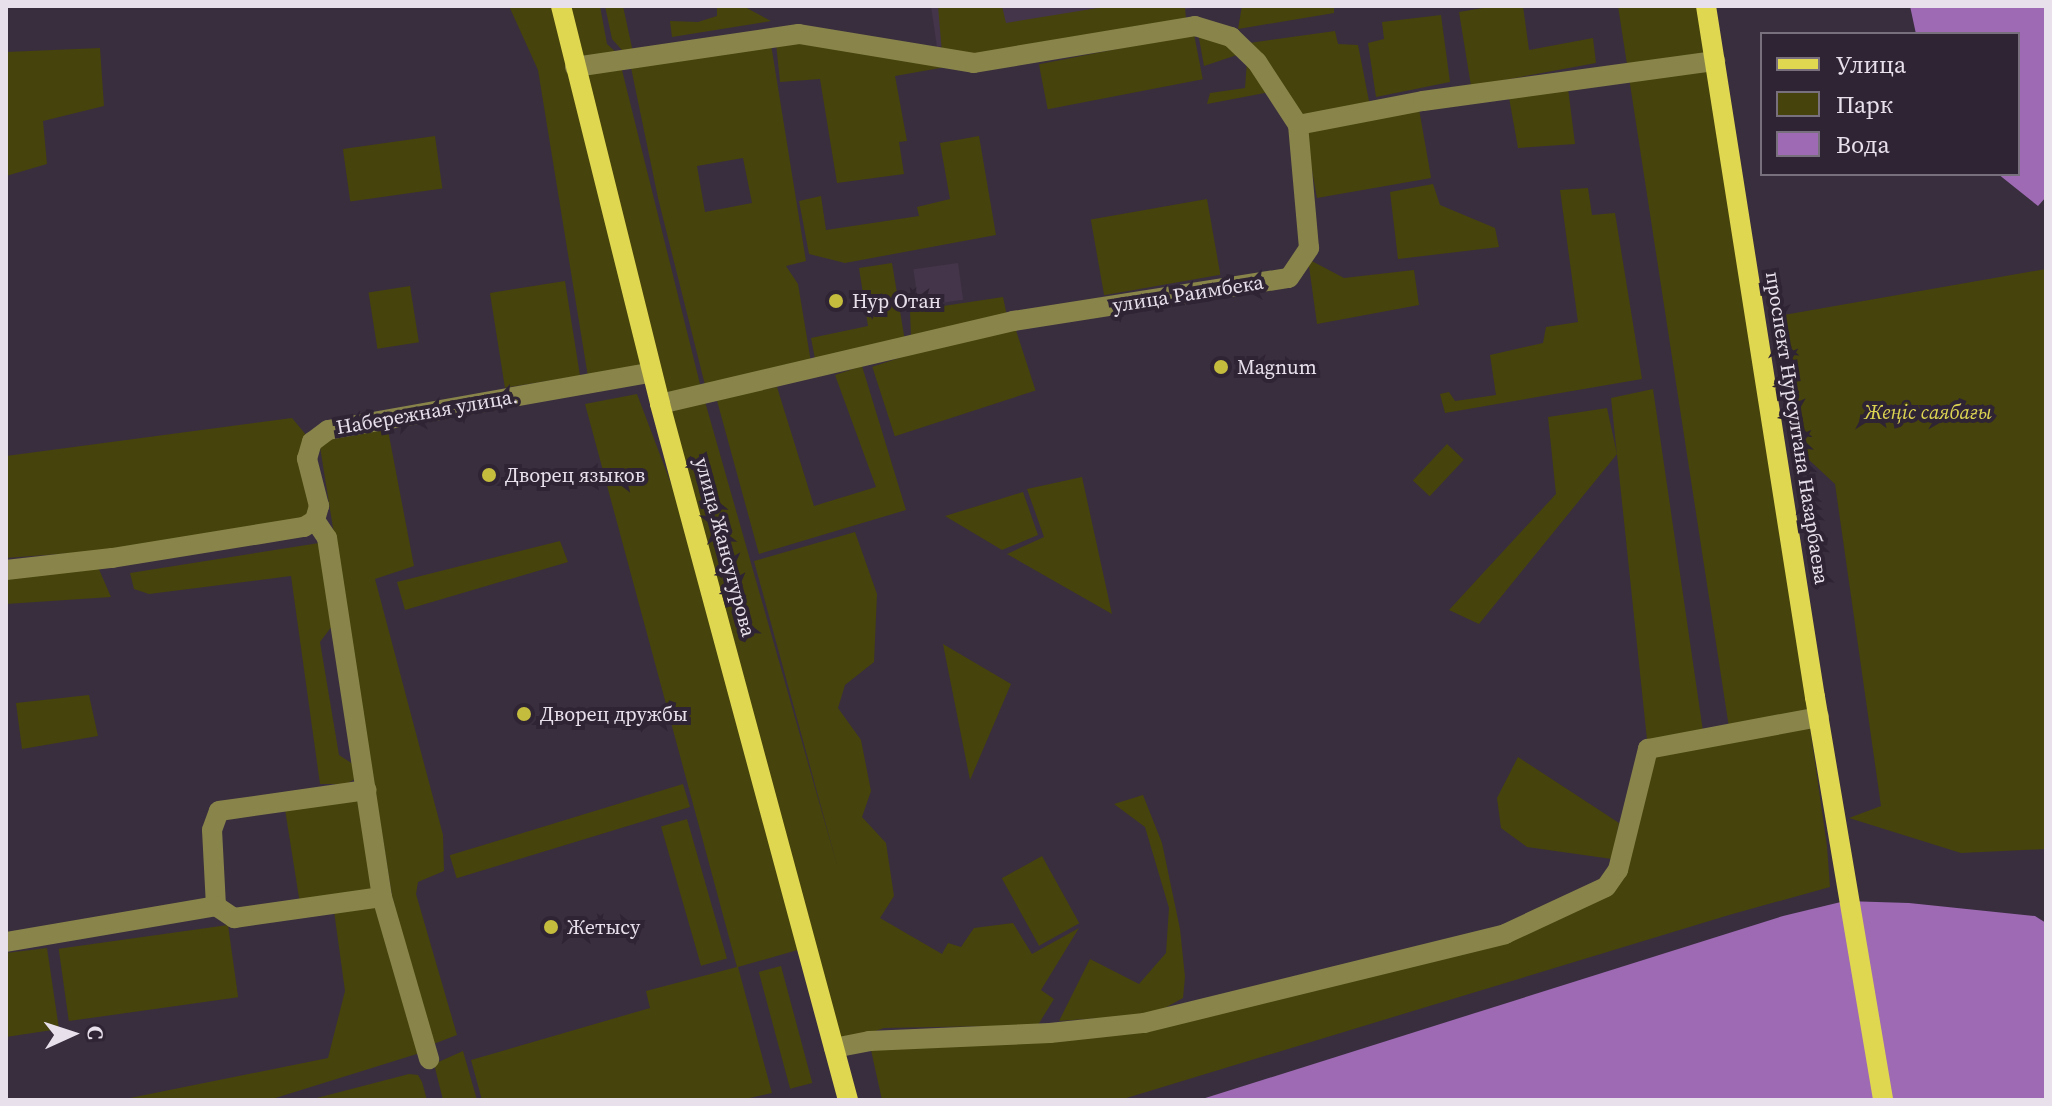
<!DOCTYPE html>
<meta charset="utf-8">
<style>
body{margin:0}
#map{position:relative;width:2052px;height:1106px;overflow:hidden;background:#392e3e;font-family:"Source Serif 4",serif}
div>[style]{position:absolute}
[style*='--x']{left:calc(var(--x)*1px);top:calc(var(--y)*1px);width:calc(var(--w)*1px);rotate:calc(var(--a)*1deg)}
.built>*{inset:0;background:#44354a;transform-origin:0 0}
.green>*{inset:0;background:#46430d;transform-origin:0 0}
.water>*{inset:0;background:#9d6ab3}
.minor>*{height:20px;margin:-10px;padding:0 10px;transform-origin:10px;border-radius:10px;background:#89854a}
.major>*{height:20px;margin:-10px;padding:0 10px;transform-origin:10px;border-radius:10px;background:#e0d750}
.dots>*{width:22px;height:22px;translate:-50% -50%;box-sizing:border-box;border:4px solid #2f2434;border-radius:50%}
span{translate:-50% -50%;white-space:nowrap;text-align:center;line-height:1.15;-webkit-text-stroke:8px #2f2434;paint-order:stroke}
.street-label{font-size:20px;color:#e8e1ec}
.poi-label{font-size:20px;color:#e8e1ec}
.left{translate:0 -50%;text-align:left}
.park-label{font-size:20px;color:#ddd552;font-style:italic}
.frame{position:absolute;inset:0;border:8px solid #e8e1ec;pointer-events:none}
.legend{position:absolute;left:1760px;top:32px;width:260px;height:144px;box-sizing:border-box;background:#2f2434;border:2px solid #79707e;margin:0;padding:10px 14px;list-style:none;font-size:24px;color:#e8e1ec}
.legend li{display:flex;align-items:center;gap:16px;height:40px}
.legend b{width:40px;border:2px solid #79707e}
.north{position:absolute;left:32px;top:994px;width:80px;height:80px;-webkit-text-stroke:6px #2f2434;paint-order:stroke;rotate:87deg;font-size:22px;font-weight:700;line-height:32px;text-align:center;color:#e8e1ec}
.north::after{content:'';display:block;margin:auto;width:28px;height:36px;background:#e8e1ec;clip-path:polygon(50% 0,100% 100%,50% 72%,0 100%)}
</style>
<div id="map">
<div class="built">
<div style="clip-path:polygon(931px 6px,1207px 6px,937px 47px)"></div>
<div style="left:958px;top:263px;width:37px;height:45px;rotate:82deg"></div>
</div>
<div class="green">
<div style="clip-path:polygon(509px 6px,556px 6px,652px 372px,589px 383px,538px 70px)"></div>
<div style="clip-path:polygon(566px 6px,600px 6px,607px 44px,618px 54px,700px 384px,837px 865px,754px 561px,855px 532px,877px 594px,874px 662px,845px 685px,838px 708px,861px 740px,871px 791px,862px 817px,886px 843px,894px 896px,880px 918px,942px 954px,948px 943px,961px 947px,974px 928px,1013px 923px,1032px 954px,1079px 928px,1041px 990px,1054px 999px,1038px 1025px,884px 1028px,840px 1043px,647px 328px)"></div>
<div style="clip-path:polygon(evenodd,605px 6px,623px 6px,634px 57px,770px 38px,806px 261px,786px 266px,798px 284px,812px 368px,707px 393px,658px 198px,629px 58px,612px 39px,605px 6px,743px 158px,752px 203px,705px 212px,697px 166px,743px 158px)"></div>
<div style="clip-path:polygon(717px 6px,743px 6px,771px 21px,672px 37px,670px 21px,698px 22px,717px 16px)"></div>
<div style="clip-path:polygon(938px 6px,1002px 6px,1006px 23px,1110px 6px,1185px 6px,1186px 20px,999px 53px,942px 53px)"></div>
<div style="clip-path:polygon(1242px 6px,1334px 6px,1334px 13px,1238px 29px)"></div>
<div style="clip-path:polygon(1495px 6px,1523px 6px,1529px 50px,1593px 38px,1596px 63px,1471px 86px,1459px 12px)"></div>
<div style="clip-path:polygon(1618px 6px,1706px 6px,1827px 846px,1830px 887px,1729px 915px,1120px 1100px,882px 1100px,869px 1041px,1050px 1033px,1444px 949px,1602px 889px,1648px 749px,1611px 398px,1653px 389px,1704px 738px,1730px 734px)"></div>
<div style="clip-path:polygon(1441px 15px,1450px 82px,1376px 97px,1368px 43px,1384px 39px,1382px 22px)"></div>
<div style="clip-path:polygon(1335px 31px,1338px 44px,1358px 45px,1370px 106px,1302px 118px,1249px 43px)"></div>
<div style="clip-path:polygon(1198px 33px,1243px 53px,1204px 66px)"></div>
<div style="left:1194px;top:34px;width:46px;height:158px;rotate:79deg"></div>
<div style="clip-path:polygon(815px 42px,957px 65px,895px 76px,907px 141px,899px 142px,904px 174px,837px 183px,820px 79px,780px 82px,776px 43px)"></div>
<div style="clip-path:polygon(100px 48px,104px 106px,43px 121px,47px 164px,6px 176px,6px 52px)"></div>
<div style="clip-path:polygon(1247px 61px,1270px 92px,1207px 104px,1210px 93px,1245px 88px)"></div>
<div style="clip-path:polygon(1567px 80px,1575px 144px,1518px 148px,1508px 92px)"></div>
<div style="left:1419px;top:109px;width:70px;height:116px;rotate:80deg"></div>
<div style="left:435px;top:136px;width:53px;height:93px;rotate:82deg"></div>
<div style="clip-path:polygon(979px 136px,996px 235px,845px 263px,809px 254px,799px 201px,821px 196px,826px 230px,919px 216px,917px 207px,950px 199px,940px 143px)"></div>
<div style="clip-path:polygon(1433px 184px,1440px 205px,1495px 228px,1499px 247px,1398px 259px,1390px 192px)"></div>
<div style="clip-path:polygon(1588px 188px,1592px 215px,1615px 213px,1642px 379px,1445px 413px,1440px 394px,1449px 392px,1455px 401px,1496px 395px,1490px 355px,1543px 343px,1546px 327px,1578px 322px,1560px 190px)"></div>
<div style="left:1207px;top:199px;width:77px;height:118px;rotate:80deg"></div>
<div style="clip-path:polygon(1308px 259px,1344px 278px,1414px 270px,1419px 305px,1317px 324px)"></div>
<div style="clip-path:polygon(892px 263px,905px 341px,816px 364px,811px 338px,868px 326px,859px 268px)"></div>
<div style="clip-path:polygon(2046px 269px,2046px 849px,1961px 853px,1849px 818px,1881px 806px,1835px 484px,1794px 446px,1778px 316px)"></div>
<div style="left:565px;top:281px;width:96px;height:76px;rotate:81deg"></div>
<div style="left:410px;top:286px;width:57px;height:42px;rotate:81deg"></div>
<div style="clip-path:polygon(1003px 297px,1007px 316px,911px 336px,910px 311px)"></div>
<div style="left:1013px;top:321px;width:73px;height:148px;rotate:72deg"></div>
<div style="clip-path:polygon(862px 366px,906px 510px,759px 554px,716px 397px,777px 387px,814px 506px,876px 487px,835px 375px)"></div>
<div style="clip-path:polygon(637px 394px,714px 597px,808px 947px,738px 967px,772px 1093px,741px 1100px,482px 1100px,471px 1060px,650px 1008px,646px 991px,737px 967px,585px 404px)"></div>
<div style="clip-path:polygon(1607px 408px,1617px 454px,1479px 624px,1449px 610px,1556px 494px,1548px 417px)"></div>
<div style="clip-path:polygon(292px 418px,312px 442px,315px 520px,206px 543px,6px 558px,6px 456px)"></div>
<div style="clip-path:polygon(387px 425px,414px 566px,375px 579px,443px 835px,444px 871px,418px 882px,416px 894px,457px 1035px,431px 1045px,392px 896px,320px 447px,340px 432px)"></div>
<div style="left:1447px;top:444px;width:23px;height:50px;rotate:43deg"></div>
<div style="clip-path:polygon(1082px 477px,1112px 614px,1007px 554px,1044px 537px,1027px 489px)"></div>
<div style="clip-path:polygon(1023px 492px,1038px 535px,1002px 550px,945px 516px)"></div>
<div style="clip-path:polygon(560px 541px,568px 562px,405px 610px,397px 582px)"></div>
<div style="clip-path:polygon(319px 543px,332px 626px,320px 642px,339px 755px,359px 768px,357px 778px,346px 784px,320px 784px,291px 576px,149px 594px,134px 589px,130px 573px)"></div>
<div style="clip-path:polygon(98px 567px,111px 597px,6px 604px,6px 579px)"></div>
<div style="clip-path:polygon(943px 644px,1011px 684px,970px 780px)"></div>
<div style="clip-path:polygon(89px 695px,98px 736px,22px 749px,16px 703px)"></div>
<div style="clip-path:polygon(1518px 757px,1619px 823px,1612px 859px,1527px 847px,1501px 828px,1497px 798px)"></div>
<div style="left:683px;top:784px;width:24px;height:244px;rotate:73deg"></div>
<div style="clip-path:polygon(1143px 795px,1162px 843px,1180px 929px,1185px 977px,1183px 998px,1154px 1014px,1059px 1021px,1090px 959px,1139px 984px,1166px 953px,1169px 908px,1145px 827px,1114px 804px)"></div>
<div style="left:360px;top:797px;width:93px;height:76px;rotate:81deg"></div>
<div style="left:687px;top:819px;width:145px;height:27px;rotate:74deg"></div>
<div style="left:1042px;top:856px;width:77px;height:46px;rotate:61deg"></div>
<div style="clip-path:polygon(375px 907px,420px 1053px,269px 1100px,120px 1100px,328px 1058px,345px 991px,334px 911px)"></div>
<div style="left:228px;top:925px;width:73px;height:171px;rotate:82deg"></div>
<div style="clip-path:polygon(47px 948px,59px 1029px,6px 1037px,6px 953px)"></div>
<div style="left:781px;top:966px;width:121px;height:23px;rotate:75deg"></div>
<div style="clip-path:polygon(463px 1051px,477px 1100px,443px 1100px,434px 1064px)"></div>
<div style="clip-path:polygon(409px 1074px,418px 1075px,422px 1082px,427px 1100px,309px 1100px)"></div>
</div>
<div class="water">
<div style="clip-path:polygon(1910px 6px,2046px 6px,2046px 197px,2038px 206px,1998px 174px,2018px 174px,2018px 34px,1916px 34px)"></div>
<div style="clip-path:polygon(1845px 901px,1909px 903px,2035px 916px,2046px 923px,2046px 1100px,1199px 1100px,1783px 916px)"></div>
</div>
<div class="minor">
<div style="--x:575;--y:67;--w:226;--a:-8.4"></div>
<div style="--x:799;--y:34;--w:177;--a:9.4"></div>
<div style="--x:974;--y:63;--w:224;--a:-9.5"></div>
<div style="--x:1195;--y:26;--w:38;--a:17"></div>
<div style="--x:1231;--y:37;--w:36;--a:44"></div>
<div style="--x:1257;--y:62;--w:75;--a:56.9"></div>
<div style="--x:660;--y:404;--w:363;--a:-13.2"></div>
<div style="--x:1013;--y:321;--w:279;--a:-8.9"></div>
<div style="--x:1289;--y:278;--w:36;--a:-56"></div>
<div style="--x:1309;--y:248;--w:123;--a:-95.1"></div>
<div style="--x:1298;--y:125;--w:127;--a:-10.9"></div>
<div style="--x:1423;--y:101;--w:295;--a:-7.8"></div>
<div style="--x:6;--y:570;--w:107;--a:-6.5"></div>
<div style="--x:112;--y:558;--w:194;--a:-9.2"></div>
<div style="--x:304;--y:527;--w:13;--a:-32"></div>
<div style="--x:315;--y:520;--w:15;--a:-74"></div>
<div style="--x:319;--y:506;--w:49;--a:-104.3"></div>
<div style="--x:307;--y:459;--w:18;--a:-74"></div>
<div style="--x:312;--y:442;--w:20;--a:-37"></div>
<div style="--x:328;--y:430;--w:329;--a:-10.1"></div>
<div style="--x:382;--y:897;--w:169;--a:73.8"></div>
<div style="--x:216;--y:906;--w:76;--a:-93"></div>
<div style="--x:212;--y:830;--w:20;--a:-70"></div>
<div style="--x:219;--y:811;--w:149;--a:-8.1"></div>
<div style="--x:6;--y:942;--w:213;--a:-9.7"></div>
<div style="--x:216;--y:906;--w:22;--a:34"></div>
<div style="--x:234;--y:918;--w:149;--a:-8.1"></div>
<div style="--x:382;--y:897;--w:363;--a:-98.7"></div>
<div style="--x:327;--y:538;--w:22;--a:-124"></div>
<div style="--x:834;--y:1048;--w:36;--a:-11"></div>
<div style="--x:869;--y:1041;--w:181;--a:-2.5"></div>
<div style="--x:1050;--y:1033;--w:95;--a:-6.1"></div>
<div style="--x:1144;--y:1023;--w:372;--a:-13.8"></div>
<div style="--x:1505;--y:934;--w:111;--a:-25"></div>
<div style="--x:1606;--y:887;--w:21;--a:-55"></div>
<div style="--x:1618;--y:870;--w:125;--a:-76.1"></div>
<div style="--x:1648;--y:749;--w:174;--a:-10.6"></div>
</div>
<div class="major">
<div style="--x:561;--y:6;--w:410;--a:76"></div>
<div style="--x:660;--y:404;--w:721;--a:74.88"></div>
<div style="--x:1706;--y:6;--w:700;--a:81.04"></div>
<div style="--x:1815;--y:697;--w:409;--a:80.4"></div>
</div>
<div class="dots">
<div style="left:836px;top:301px;background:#c4bc3d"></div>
<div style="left:1221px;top:367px;background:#c4bc3d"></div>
<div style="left:489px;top:475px;background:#c4bc3d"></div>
<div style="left:524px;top:714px;background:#c4bc3d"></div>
<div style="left:551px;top:927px;background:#c4bc3d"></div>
</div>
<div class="street-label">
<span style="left:1188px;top:294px;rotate:-9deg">улица Раимбека</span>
<span style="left:427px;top:412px;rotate:-10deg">Набережная улица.</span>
<span style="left:1797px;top:428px;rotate:81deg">проспект Нурсултана Назарбаева</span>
<span style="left:725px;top:547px;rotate:75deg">улица Жансугурова</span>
</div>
<div class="poi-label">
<span class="left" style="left:852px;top:301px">Нур Отан</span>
<span class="left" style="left:1237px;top:367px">Magnum</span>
<span class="left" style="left:505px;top:475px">Дворец языков</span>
<span class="left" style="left:540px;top:714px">Дворец дружбы</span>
<span class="left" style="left:567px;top:927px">Жетысу</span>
</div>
<div class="park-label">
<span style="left:1928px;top:412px">Жеңіс саябағы</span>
</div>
<div class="frame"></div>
<ul class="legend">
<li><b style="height:10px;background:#e0d750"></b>Улица</li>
<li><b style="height:22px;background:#46430d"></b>Парк</li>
<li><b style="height:22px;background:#9d6ab3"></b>Вода</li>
</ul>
<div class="north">С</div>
</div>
